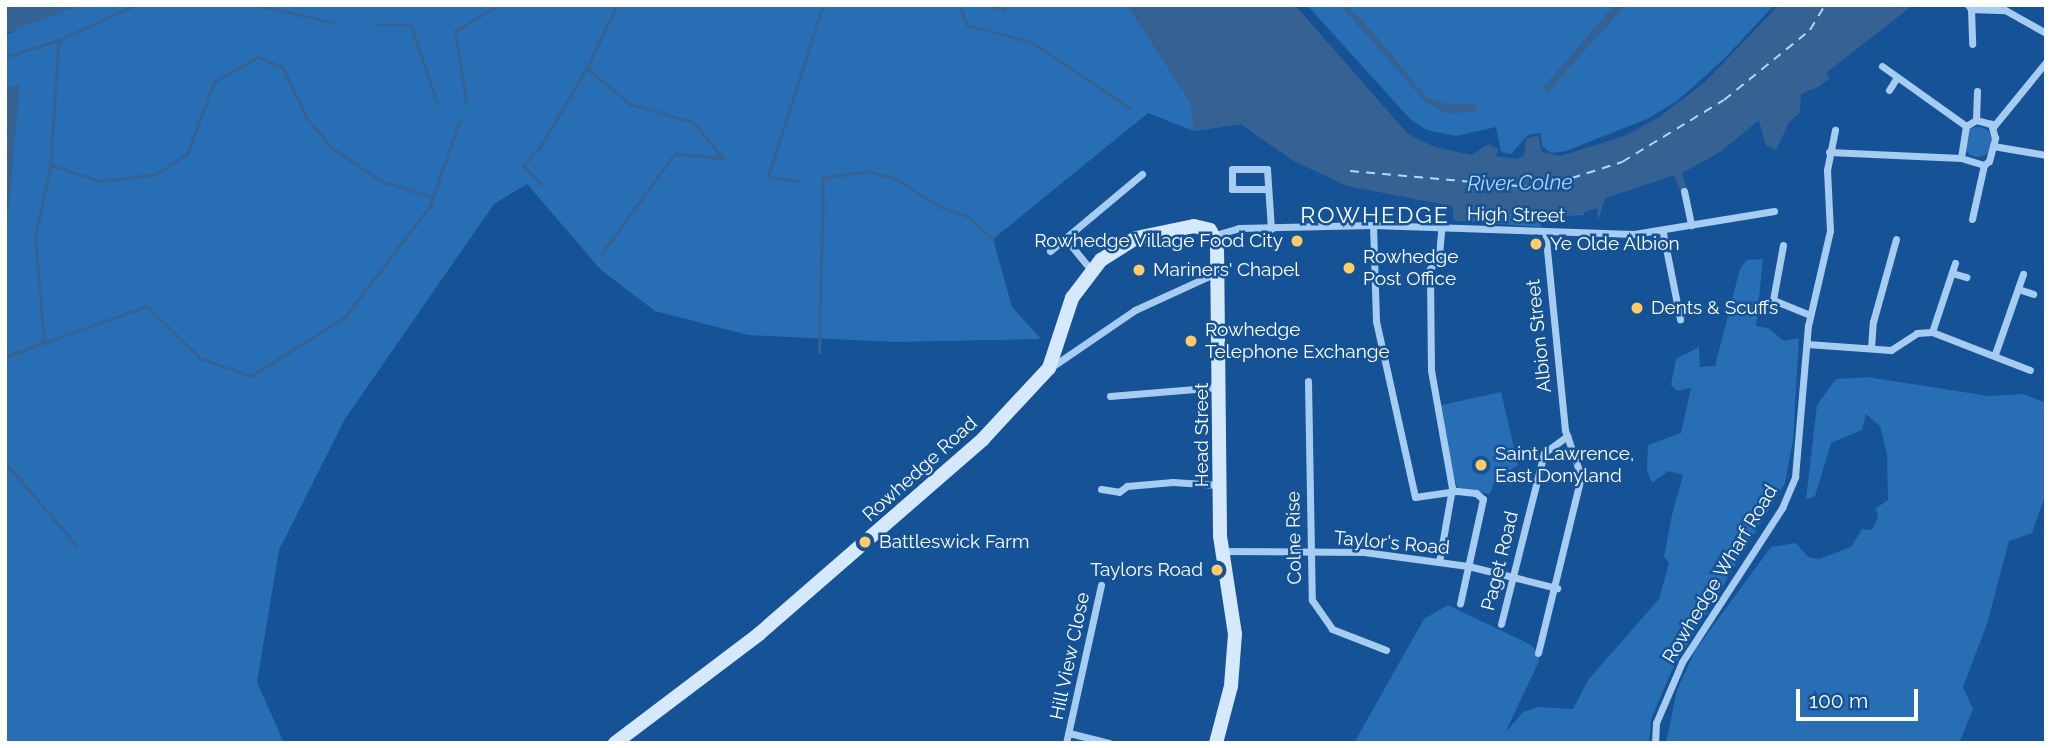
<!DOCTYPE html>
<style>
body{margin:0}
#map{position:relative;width:2051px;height:748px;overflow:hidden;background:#155396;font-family:Raleway,sans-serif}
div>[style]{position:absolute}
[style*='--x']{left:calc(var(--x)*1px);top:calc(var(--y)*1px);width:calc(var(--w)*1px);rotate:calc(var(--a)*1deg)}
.green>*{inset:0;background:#286eb4}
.round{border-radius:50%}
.water>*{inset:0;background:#356292}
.stream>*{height:2.5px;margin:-1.25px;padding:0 1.25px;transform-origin:1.25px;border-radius:1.25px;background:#356292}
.ferry>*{height:2px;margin-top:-1px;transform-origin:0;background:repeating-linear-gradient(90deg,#b2d6f8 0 9px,transparent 0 16px)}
.street>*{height:7px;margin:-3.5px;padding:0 3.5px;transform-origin:3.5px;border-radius:3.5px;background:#a6ccf2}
.secondary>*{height:14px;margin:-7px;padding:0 7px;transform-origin:7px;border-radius:7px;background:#d5e8fc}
.dots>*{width:19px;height:19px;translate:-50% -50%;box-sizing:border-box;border:4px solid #155396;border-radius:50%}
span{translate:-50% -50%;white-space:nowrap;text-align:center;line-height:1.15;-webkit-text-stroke:5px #155396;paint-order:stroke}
.street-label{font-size:19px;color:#fff}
.poi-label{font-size:19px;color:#fff}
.right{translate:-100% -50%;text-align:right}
.left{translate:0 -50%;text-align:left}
.water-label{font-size:21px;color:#b2d6f8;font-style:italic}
.quarter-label{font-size:23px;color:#fff;letter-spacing:2px}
.frame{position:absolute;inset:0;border:7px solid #fff;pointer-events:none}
.scale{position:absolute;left:1796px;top:689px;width:122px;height:32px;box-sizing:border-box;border:4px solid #fff;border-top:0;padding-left:9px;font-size:21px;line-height:24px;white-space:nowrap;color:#fff;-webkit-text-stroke:5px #155396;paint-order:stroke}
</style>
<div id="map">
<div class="green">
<div style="clip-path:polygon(5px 5px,1194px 5px,1406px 188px,1724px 123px,1800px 112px,1789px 122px,1776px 150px,1766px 145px,1759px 120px,1721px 151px,1682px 173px,1687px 190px,1674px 175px,1605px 198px,1598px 220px,1598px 208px,1583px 209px,1584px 215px,1540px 216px,1541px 227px,1459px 221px,1453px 219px,1453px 206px,1348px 186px,1294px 161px,1241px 124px,1194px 131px,1148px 113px,993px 239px,1012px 307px,1041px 339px,895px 342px,748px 335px,655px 311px,601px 270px,527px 184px,494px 204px,345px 419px,279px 550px,257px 682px,284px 743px,5px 743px,5px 35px,17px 31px,5px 33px)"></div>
<div style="clip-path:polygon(1307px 5px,1615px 5px,1543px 88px,1547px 92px,1625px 5px,1774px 5px,1725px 58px,1677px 101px,1647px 119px,1566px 151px,1551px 153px,1542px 146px,1541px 133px,1528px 135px,1511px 154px,1501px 152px,1496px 127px,1456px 136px,1427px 130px,1411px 120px)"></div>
<div class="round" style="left:1963px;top:127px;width:30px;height:30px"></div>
<div style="clip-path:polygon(1763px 259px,1756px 326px,1768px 328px,1784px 341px,1799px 338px,1793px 440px,1785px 483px,1672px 670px,1651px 719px,1649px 743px,1354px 743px,1424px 619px,1448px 605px,1531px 645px,1538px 653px,1539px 661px,1505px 733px,1523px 712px,1537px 707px,1573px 709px,1589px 679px,1659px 599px,1669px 563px,1664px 557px,1672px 515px,1683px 475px,1668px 471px,1652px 483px,1647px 470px,1648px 445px,1681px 433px,1691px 388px,1677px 391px,1671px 385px,1676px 359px,1699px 347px,1700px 367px,1715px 366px,1740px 269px,1747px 260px)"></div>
<div style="clip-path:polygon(1867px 377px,1989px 396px,2023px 394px,2046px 403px,2046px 493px,2032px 533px,2009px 541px,1987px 624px,1963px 687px,1973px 709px,1959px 743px,1666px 743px,1677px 690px,1696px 649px,1771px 547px,1796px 543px,1808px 557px,1819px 559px,1851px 547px,1862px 529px,1872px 530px,1878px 518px,1876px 508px,1888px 500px,1887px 454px,1880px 426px,1866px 414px,1862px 430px,1831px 443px,1815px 496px,1806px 499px,1817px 405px,1836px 379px)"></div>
<div style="clip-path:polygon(1501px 392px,1518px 465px,1495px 480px,1490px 494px,1457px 488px,1438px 411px,1442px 405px)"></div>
</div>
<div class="water">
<div style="clip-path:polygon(5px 5px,81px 5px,5px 33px)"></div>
<div style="clip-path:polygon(1127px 5px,1295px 5px,1408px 134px,1435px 147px,1472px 155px,1488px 144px,1499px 149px,1496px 156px,1516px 159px,1524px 156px,1526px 139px,1538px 135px,1542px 152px,1560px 156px,1625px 136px,1659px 117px,1705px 82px,1779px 5px,1913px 5px,1826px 73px,1830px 78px,1818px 87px,1801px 94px,1800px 112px,1789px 122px,1776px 150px,1766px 145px,1759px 120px,1721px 151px,1682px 173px,1687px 190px,1681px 192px,1674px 175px,1605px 198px,1598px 220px,1597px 208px,1570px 216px,1498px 215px,1497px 222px,1459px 221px,1453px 219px,1453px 206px,1348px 186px,1294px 161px,1241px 124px,1194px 131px,1190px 102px)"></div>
<div style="clip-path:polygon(1340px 5px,1346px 5px,1367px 25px,1426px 97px,1446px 104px,1476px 104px,1476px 111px,1449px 114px,1426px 103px)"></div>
<div style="clip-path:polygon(1615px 5px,1625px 5px,1547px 93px,1543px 88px)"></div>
<div style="clip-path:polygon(20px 84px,5px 251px,5px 89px)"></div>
</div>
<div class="stream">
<div style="--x:258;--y:5;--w:80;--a:13"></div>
<div style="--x:960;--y:5;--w:21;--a:71"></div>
<div style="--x:967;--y:25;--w:67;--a:14.7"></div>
<div style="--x:1032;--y:42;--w:118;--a:34"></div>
<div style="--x:990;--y:5;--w:15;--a:20"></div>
<div style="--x:1004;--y:10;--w:5;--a:-68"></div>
<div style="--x:377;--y:25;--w:34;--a:0"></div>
<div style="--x:411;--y:25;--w:83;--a:71.1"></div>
<div style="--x:59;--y:40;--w:84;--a:-24.7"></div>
<div style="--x:5;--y:57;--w:57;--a:-17.5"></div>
<div style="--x:59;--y:40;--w:125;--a:93.7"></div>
<div style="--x:51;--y:165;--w:52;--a:18.1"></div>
<div style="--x:100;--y:181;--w:57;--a:-7"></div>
<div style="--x:157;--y:174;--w:36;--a:-34"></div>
<div style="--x:187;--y:154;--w:77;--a:-69.4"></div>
<div style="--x:214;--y:82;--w:51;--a:-29.6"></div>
<div style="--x:258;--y:57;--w:27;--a:22"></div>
<div style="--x:283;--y:67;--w:56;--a:64.8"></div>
<div style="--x:307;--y:118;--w:38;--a:50"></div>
<div style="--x:331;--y:147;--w:60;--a:34.2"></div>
<div style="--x:381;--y:181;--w:54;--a:17.1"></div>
<div style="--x:587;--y:68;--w:56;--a:39.9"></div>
<div style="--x:630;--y:104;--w:66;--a:15.9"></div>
<div style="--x:693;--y:122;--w:48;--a:50"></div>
<div style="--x:724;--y:159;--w:49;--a:-174.2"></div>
<div style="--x:675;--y:154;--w:124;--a:126.1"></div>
<div style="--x:466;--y:102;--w:72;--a:-98.8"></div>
<div style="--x:455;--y:31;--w:51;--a:-30.6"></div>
<div style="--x:800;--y:182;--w:32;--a:-171"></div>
<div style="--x:768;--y:177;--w:181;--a:-72.3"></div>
<div style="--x:541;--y:185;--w:26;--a:-133"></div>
<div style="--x:523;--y:166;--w:25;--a:-48"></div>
<div style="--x:540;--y:147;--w:92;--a:-59.3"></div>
<div style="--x:587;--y:68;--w:70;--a:-64.5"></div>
<div style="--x:44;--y:343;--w:107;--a:-94.8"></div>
<div style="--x:35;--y:236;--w:73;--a:-77.3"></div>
<div style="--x:819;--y:353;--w:175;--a:-88.7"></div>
<div style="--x:823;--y:178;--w:45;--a:-9"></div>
<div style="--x:867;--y:171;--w:29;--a:14"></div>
<div style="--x:895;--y:178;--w:52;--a:32.5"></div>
<div style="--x:939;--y:206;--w:32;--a:20"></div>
<div style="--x:969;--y:217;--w:33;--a:43"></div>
<div style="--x:5;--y:357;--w:151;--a:-19.8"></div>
<div style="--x:147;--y:306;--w:74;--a:44.5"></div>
<div style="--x:200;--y:358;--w:54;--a:19.4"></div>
<div style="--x:251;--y:376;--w:111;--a:-32.1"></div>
<div style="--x:345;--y:317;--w:140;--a:-52.6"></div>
<div style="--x:430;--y:206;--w:89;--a:-71"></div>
<div style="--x:5;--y:462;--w:111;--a:49.4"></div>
</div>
<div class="ferry">
<div style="--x:1350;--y:171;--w:192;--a:5.1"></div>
<div style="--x:1541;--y:188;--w:85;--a:-17.8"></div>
<div style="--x:1622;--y:162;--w:119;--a:-31.3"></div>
<div style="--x:1724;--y:100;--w:111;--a:-39.1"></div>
<div style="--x:1810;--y:30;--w:29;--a:-59"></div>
</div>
<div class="street">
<div style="--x:1968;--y:5;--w:5;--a:53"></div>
<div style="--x:1971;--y:9;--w:34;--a:2"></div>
<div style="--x:2005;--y:10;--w:47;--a:29.3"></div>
<div style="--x:1971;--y:9;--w:35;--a:88"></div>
<div style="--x:1882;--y:66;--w:103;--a:35.5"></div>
<div style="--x:1889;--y:90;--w:15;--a:-58"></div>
<div style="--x:1976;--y:120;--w:29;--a:-88"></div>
<div style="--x:1993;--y:127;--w:84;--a:-50.8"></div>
<div style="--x:1993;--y:146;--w:54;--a:9.6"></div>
<div style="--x:1829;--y:152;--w:132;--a:2.6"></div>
<div style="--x:1961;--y:158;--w:24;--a:17"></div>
<div style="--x:1984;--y:165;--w:6;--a:-39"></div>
<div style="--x:1989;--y:161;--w:24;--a:-75"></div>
<div style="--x:1995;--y:138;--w:15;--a:-106"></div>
<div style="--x:1991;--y:124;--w:16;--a:-165"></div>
<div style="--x:1976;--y:120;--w:12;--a:149"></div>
<div style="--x:1966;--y:126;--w:32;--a:99"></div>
<div style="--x:1267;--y:189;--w:35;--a:180"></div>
<div style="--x:1232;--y:189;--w:20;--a:-90"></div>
<div style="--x:1232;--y:169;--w:35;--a:0"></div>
<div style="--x:1267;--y:169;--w:60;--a:86.2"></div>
<div style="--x:1684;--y:191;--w:35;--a:78"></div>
<div style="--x:1972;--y:219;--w:55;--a:-77.5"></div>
<div style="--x:1373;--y:225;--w:96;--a:88.2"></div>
<div style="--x:1376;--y:321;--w:180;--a:77.5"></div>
<div style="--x:1415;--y:497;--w:42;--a:-8.1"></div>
<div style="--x:1457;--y:491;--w:19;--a:6"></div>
<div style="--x:1476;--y:493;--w:9;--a:41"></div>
<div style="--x:1483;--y:499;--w:107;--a:102.4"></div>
<div style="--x:1663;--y:233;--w:88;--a:78.8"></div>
<div style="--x:1215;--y:235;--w:25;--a:-16"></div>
<div style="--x:1239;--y:228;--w:134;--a:-1.3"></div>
<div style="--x:1373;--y:225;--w:261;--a:2"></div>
<div style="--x:1634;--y:234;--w:142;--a:-9.3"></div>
<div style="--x:1065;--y:238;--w:41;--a:50.9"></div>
<div style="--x:1783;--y:245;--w:56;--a:100.3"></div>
<div style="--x:1773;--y:300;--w:40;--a:22"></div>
<div style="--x:1050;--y:251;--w:120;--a:-39.9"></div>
<div style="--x:1952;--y:273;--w:15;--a:16"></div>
<div style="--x:2018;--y:289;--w:16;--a:18"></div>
<div style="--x:1932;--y:332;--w:73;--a:-71.6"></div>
<div style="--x:1807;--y:344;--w:84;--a:4.1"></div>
<div style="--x:1891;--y:350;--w:31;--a:-33"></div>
<div style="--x:1917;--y:333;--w:15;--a:-4"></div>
<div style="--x:1932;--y:332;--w:105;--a:21.2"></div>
<div style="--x:1871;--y:348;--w:26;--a:-86"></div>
<div style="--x:1873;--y:322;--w:86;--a:-74.5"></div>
<div style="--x:1995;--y:354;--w:85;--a:-70.7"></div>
<div style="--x:1053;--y:366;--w:99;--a:-34.3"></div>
<div style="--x:1135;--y:310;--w:91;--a:-24.6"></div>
<div style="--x:1308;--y:381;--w:219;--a:89"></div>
<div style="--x:1312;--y:600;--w:35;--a:55"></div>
<div style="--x:1332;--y:629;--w:58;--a:21.3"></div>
<div style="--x:1110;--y:396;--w:110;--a:-4.7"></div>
<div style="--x:1101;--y:489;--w:18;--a:9"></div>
<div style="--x:1119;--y:492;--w:10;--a:-37"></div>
<div style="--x:1127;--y:486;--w:46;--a:-5"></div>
<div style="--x:1173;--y:482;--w:46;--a:3.7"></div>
<div style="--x:1222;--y:551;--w:142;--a:0.4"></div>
<div style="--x:1364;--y:552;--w:105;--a:7.7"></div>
<div style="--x:1468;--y:566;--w:92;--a:13.9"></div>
<div style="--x:1439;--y:562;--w:75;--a:-80"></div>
<div style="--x:1452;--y:488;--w:120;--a:-100.1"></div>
<div style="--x:1431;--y:370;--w:101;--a:-90.6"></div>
<div style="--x:1430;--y:269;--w:17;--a:-57"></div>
<div style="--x:1439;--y:255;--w:25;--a:-85"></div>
<div style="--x:1501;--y:624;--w:176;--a:-75.9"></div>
<div style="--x:1544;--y:453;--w:29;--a:-36"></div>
<div style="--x:1538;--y:653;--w:182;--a:-76.3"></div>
<div style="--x:1581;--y:476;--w:49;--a:-109.2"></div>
<div style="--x:1565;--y:430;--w:200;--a:-95.7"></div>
<div style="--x:1069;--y:733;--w:41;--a:14"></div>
<div style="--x:1066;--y:743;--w:162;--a:-77.5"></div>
<div style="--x:1655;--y:743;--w:20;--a:-87"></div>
<div style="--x:1656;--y:723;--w:66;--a:-66.9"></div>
<div style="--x:1682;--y:662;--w:184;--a:-57"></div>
<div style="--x:1782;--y:508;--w:34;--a:-67"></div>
<div style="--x:1795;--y:477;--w:152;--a:-85.1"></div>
<div style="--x:1808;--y:326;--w:98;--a:-77"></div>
<div style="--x:1830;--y:231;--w:61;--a:-92.8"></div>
<div style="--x:1827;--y:170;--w:41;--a:-78.7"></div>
</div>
<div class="secondary">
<div style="--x:615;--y:743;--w:181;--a:-37.1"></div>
<div style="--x:759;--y:634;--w:297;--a:-41"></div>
<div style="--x:983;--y:439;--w:97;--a:-47.1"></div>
<div style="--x:1049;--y:368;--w:74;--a:-71.8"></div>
<div style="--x:1072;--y:298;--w:48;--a:-52.7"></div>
<div style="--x:1101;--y:260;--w:41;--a:-32.2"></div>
<div style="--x:1136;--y:238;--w:59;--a:-11.7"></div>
<div style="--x:1194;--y:226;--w:16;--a:14"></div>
<div style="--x:1210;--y:230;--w:16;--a:63"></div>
<div style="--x:1217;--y:244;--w:292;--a:89.4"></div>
<div style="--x:1220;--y:536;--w:99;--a:81.3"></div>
<div style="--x:1235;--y:634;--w:52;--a:94.4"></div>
<div style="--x:1231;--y:686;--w:59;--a:104.7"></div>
</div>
<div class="dots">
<div style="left:1297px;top:241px;background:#ffcc67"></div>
<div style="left:1536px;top:244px;background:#ffcc67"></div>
<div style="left:1349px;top:268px;background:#ffcc67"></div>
<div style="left:1139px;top:270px;background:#ffcc67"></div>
<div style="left:1637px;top:308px;background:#ffcc67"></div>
<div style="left:1191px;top:341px;background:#ffcc67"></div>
<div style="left:1481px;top:465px;background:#ffcc67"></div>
<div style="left:865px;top:542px;background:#ffcc67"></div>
<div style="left:1217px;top:570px;background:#ffcc67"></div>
</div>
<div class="street-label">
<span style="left:1516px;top:215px;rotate:1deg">High Street</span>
<span style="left:1539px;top:336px;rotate:-96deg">Albion Street</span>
<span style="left:1202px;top:435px;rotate:-90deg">Head Street</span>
<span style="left:920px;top:469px;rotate:-42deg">Rowhedge Road</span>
<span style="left:1294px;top:538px;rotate:-91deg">Colne Rise</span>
<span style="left:1392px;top:543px;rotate:5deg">Taylor's Road</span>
<span style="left:1500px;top:561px;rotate:-76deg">Paget Road</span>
<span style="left:1720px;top:574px;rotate:-59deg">Rowhedge Wharf Road</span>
<span style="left:1070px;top:656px;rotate:-78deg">Hill View Close</span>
</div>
<div class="poi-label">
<span class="right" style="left:1283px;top:241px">Rowhedge Village Food City</span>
<span class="left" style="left:1550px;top:244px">Ye Olde Albion</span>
<span class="left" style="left:1363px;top:268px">Rowhedge<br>Post Office</span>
<span class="left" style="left:1153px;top:270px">Mariners' Chapel</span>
<span class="left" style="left:1651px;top:308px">Dents &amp; Scuffs</span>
<span class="left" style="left:1205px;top:341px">Rowhedge<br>Telephone Exchange</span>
<span class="left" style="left:1495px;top:465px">Saint Lawrence,<br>East Donyland</span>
<span class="left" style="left:879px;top:542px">Battleswick Farm</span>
<span class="right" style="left:1203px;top:570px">Taylors Road</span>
</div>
<div class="water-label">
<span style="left:1520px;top:183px;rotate:-1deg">River Colne</span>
</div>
<div class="quarter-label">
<span style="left:1375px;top:215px">ROWHEDGE</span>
</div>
<div class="frame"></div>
<div class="scale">100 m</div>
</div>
